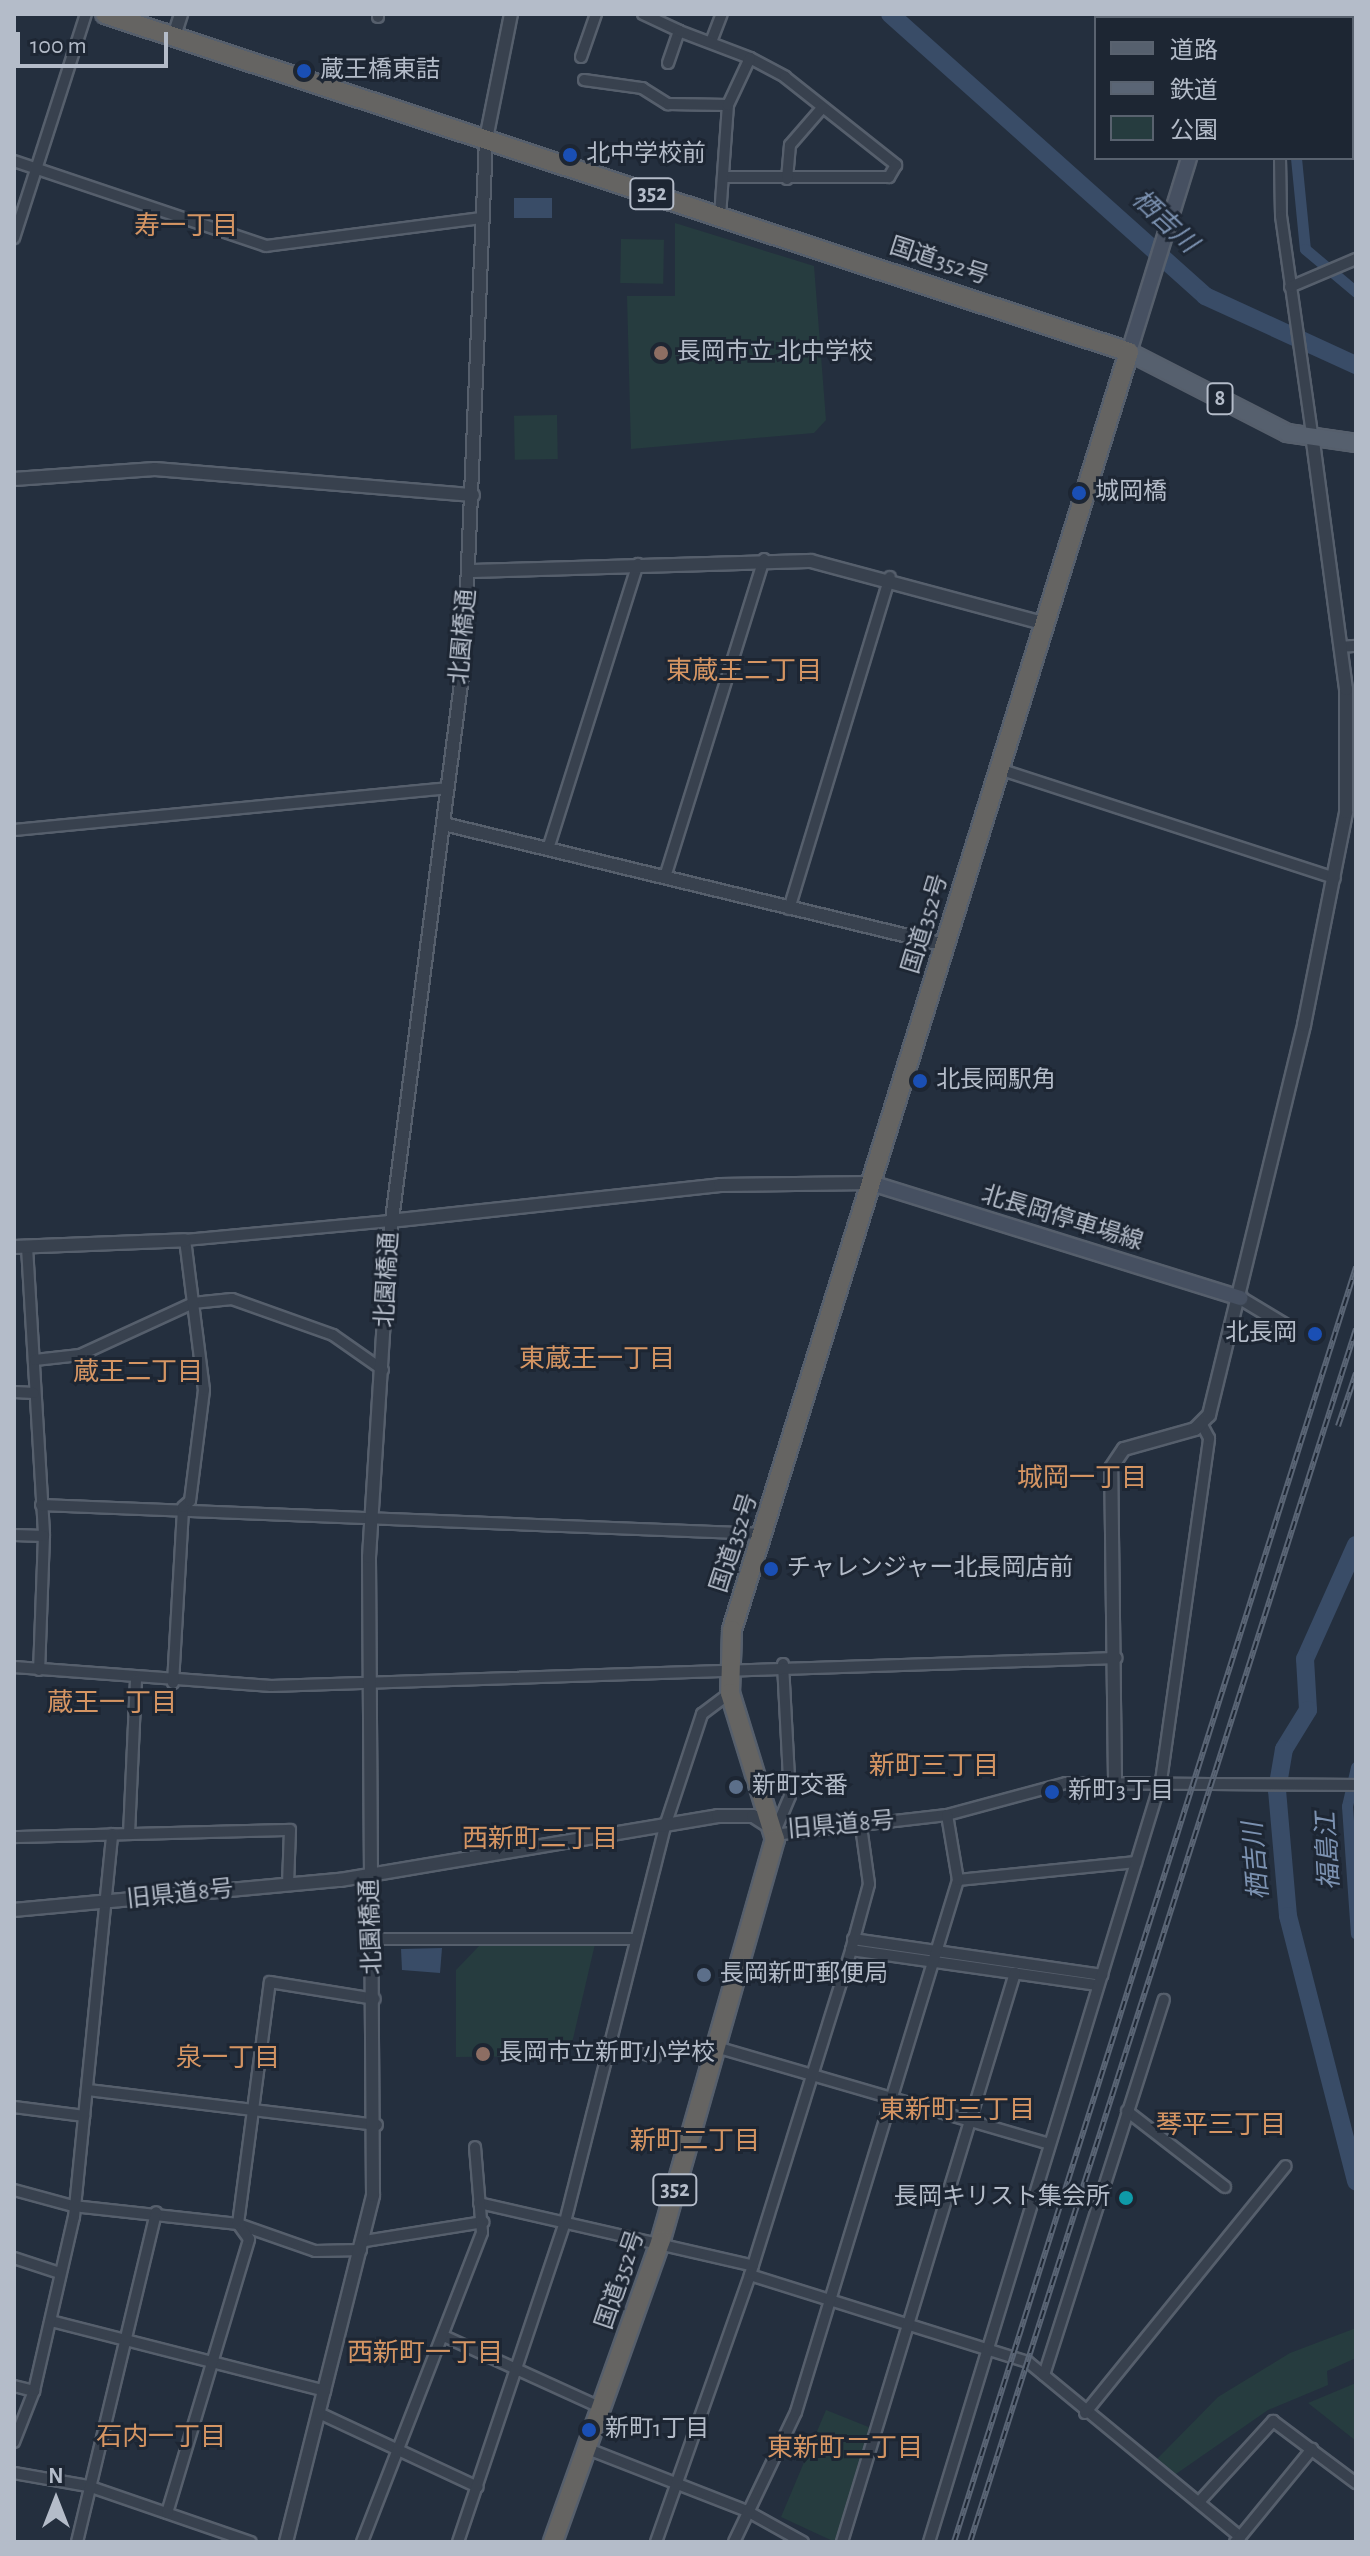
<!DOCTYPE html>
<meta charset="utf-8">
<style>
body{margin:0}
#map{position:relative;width:1370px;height:2556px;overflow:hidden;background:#242f3e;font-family:"Alegreya Sans","Noto Sans JP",sans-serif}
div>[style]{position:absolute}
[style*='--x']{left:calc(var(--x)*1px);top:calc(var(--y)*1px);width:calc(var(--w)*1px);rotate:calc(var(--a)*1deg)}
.green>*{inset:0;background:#263c3f;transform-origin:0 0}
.water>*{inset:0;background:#394c67;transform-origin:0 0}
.canal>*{height:11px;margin:-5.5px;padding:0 5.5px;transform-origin:5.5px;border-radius:5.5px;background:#394c67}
.river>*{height:18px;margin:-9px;padding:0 9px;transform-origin:9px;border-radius:9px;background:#394c67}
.roads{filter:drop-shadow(2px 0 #565f6c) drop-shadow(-2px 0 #565f6c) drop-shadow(0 2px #565f6c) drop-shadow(0 -2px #565f6c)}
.minor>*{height:10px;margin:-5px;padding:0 5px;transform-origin:5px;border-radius:5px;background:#38414e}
.tertiary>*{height:12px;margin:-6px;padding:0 6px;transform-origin:6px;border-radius:6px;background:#38414e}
.secondary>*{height:14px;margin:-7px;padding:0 7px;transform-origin:7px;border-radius:7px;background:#465061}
.primary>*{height:16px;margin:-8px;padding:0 8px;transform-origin:8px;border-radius:8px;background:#56606e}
.trunk>*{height:18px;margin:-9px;padding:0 9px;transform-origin:9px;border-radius:9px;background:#656462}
.rail>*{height:6px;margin-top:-3px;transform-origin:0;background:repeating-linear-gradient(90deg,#1d2633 0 9px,#5a6575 0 18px);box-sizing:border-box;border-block:2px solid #5a6575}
.dots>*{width:22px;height:22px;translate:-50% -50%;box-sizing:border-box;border:4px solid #1d2633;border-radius:50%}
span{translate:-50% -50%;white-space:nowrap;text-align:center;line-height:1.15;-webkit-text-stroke:6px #1d2633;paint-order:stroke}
.shield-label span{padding:2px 6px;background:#1d2633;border:2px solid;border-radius:6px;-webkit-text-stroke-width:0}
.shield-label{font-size:22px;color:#b4bcc9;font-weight:700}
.poi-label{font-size:24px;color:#b4bcc9}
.left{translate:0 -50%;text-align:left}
.right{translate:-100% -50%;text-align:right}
.street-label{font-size:24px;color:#b4bcc9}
.water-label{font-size:26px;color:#7c92b1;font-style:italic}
.neighbourhood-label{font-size:26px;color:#d59563}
.frame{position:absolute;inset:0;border:16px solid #b4bcc9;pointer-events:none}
.legend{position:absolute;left:1094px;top:16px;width:260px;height:144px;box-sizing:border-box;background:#1d2633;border:2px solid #59626f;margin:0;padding:10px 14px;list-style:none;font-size:24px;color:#b4bcc9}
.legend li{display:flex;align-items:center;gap:16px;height:40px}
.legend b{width:40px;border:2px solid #59626f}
.north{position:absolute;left:16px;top:2460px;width:80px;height:80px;-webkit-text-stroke:6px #1d2633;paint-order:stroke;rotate:0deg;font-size:22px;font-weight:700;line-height:32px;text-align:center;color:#b4bcc9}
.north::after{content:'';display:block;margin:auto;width:28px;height:36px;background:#b4bcc9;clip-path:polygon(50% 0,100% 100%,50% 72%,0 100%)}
.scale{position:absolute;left:16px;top:32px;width:152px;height:36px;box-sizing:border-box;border:4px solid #b4bcc9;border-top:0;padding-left:10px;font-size:24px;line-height:28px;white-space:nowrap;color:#b4bcc9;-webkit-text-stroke:6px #1d2633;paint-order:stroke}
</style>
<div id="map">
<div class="green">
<div style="clip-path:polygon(675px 223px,814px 266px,826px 420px,814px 433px,631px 449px,627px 296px,675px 296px)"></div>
<div style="left:621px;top:239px;width:43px;height:44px;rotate:1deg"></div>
<div style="left:557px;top:415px;width:44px;height:43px;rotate:89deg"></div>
<div style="clip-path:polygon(595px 1944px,569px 2056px,456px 2057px,456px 1970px,479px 1946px)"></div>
<div style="clip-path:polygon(1356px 2328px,1356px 2358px,1327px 2371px,1328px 2385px,1268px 2410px,1176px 2474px,1157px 2459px,1218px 2397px,1290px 2353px)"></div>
<div style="clip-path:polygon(1356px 2383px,1356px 2441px,1308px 2403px)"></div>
<div style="clip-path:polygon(826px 2410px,871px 2428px,835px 2542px,781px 2517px)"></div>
</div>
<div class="water">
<div style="left:514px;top:198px;width:38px;height:20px"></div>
<div style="clip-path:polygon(442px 1948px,440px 1973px,402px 1970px,401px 1949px)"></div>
</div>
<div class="canal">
<div style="--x:1352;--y:55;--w:4;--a:-27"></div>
<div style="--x:1296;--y:158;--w:91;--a:84.4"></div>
<div style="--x:1305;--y:249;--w:67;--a:40.1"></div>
<div style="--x:1356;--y:1767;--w:40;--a:103"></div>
<div style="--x:1347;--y:1806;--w:128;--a:86"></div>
</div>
<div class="river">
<div style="--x:890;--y:14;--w:423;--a:41.8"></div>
<div style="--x:1205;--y:296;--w:166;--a:24.6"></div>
<div style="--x:1356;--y:1545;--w:125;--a:114.1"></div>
<div style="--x:1305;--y:1659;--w:51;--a:86.6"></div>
<div style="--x:1308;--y:1710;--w:46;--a:121.6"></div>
<div style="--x:1284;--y:1749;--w:42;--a:99.7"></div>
<div style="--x:1277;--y:1790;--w:126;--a:85"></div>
<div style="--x:1288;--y:1916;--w:274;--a:75.6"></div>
</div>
<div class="roads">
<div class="minor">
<div style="--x:643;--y:14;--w:40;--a:25"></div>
<div style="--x:378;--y:17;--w:3;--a:-90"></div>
<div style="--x:1352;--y:33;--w:4;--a:-27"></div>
<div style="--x:711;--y:42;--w:30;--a:-69"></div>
<div style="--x:581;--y:57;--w:46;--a:-70.8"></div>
<div style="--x:668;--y:63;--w:34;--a:-71"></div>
<div style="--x:679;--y:31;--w:76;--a:20.8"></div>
<div style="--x:750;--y:58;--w:40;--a:28"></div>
<div style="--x:785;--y:77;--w:142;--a:38.4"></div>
<div style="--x:896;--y:165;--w:14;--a:120"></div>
<div style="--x:889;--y:177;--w:162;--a:180"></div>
<div style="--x:584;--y:80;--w:59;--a:7.9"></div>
<div style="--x:642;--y:88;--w:31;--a:32"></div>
<div style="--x:668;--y:104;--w:60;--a:1"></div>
<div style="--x:1280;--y:158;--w:58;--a:89"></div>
<div style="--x:1281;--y:216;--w:227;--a:81.9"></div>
<div style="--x:14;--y:161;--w:266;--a:18.6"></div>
<div style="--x:266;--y:246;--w:218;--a:-7.4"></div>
<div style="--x:787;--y:179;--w:34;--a:-85"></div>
<div style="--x:790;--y:145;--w:49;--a:-49.1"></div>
<div style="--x:720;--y:216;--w:111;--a:-85.9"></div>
<div style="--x:728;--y:105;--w:52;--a:-64.9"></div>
<div style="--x:14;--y:238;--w:235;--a:-72.2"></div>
<div style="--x:1290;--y:287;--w:72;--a:-23"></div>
<div style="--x:1340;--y:647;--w:16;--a:-4"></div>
<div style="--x:999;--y:769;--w:353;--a:18"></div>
<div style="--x:14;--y:830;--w:435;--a:-5.5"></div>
<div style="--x:548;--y:849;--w:299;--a:-72.5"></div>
<div style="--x:665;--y:877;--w:333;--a:-72.7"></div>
<div style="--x:789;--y:909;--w:347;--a:-73.1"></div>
<div style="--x:27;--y:1247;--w:289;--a:86.6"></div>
<div style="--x:44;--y:1536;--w:134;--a:92.1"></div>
<div style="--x:35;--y:1360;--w:45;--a:-6.3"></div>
<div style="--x:80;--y:1355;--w:124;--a:-24.7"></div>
<div style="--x:193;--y:1303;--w:39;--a:-6"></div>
<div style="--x:232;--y:1299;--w:107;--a:19.6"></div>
<div style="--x:333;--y:1335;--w:61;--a:35"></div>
<div style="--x:14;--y:1392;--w:20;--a:3"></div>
<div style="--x:41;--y:1505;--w:724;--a:2.3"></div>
<div style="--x:14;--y:1535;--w:30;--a:2"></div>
<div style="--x:783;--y:1664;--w:132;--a:87"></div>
<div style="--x:790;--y:1796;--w:38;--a:113"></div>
<div style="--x:775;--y:1831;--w:8;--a:23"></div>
<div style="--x:782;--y:1834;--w:166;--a:-6.6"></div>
<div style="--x:947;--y:1815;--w:123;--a:-15.1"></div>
<div style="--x:1066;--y:1783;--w:290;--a:0.4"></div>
<div style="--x:14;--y:1667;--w:258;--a:4.2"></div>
<div style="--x:271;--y:1686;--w:846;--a:-1.9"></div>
<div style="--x:173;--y:1683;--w:176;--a:-86.7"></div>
<div style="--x:183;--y:1507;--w:9;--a:-41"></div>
<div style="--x:190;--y:1501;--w:112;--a:-82.8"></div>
<div style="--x:204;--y:1390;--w:151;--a:-97.2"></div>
<div style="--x:185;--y:1240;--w:206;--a:-5.3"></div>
<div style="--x:129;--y:1834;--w:154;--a:-87.4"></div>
<div style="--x:14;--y:1837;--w:276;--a:-1.5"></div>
<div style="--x:290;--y:1830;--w:55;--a:92.1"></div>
<div style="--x:958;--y:1880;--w:179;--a:-5.8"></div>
<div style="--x:371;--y:1939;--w:265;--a:0"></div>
<div style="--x:853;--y:1939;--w:252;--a:8.2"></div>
<div style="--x:851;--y:1950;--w:249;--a:8.1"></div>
<div style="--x:608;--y:2043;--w:49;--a:16.6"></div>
<div style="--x:716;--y:2047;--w:347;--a:16.2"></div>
<div style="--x:88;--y:2090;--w:291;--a:6.9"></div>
<div style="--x:14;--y:2107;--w:71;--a:7.3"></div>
<div style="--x:1127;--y:2111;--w:124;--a:37.8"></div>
<div style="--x:14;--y:2190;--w:61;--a:15.2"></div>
<div style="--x:73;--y:2206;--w:166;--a:6.2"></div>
<div style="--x:238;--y:2224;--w:82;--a:19.3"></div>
<div style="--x:315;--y:2251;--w:46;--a:-1.2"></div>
<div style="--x:479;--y:2203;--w:281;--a:12.9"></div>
<div style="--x:365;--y:2241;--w:120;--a:-9.1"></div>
<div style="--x:14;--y:2258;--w:48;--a:18.1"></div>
<div style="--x:750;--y:2275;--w:291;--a:17.4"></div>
<div style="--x:1028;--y:2362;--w:275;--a:39.5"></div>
<div style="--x:1240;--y:2537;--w:7;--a:135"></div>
<div style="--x:51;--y:2321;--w:283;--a:14.3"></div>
<div style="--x:446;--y:2337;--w:171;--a:24.5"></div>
<div style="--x:1044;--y:2375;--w:394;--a:-72.3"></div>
<div style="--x:14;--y:2386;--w:21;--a:14"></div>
<div style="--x:319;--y:2413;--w:175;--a:25"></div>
<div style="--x:1085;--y:2413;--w:318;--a:-50.9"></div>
<div style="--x:14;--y:2442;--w:55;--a:-68.6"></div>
<div style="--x:34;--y:2391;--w:179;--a:-77.1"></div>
<div style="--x:74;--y:2217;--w:385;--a:-84.3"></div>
<div style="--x:588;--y:2449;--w:171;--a:21.3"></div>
<div style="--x:747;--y:2511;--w:64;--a:29"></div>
<div style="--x:14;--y:2473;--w:75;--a:10"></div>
<div style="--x:88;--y:2486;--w:172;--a:19"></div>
<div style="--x:1199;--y:2502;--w:110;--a:-47.6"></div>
<div style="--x:1273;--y:2421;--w:104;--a:36.8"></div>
<div style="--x:167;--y:2513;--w:286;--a:-73.3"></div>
<div style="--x:249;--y:2239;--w:19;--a:-126"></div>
<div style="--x:238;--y:2224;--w:244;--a:-82.5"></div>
<div style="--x:270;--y:1982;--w:106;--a:9.2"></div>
<div style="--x:1240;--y:2537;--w:114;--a:-50.7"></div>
<div style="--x:77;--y:2542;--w:339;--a:-76.5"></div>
<div style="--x:362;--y:2542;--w:332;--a:-68.8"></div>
<div style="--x:482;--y:2232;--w:85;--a:-94.7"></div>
<div style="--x:458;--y:2542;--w:337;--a:-71.5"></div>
<div style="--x:565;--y:2222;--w:412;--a:-75.8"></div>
<div style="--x:666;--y:1823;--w:115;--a:-71.7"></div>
<div style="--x:702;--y:1714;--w:35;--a:-37"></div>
<div style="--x:656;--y:2542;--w:283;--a:-70.6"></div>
<div style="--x:750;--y:2275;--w:340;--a:-72.7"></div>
<div style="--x:851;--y:1950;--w:68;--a:-74.7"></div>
<div style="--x:869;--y:1884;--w:59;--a:-97.9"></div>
<div style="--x:734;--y:2542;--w:144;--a:-64.5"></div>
<div style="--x:796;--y:2412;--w:556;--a:-73.06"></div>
<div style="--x:958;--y:1880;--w:66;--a:-99.6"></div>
<div style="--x:842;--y:2542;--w:595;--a:-73.09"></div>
<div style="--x:929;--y:2542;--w:796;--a:-73.05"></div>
<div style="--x:1161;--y:1781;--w:346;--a:-82"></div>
<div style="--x:1209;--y:1438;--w:15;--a:-118"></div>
</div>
<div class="tertiary">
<div style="--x:174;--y:36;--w:23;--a:-72"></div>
<div style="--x:14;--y:479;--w:141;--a:-4.1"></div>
<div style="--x:155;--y:469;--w:319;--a:4.7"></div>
<div style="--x:470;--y:571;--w:341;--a:-1.7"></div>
<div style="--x:811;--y:561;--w:240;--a:15"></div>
<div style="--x:444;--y:824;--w:515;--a:13.58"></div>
<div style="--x:390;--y:1221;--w:332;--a:-6.2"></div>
<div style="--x:720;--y:1185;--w:151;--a:-0.8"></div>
<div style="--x:14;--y:1247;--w:171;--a:-2.3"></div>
<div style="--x:1240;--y:1298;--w:52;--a:31"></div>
<div style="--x:1115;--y:1780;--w:312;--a:-90.7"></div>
<div style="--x:1111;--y:1468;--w:23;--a:-56"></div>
<div style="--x:1124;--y:1449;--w:74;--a:-15.7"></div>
<div style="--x:1195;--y:1429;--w:20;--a:-45"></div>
<div style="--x:1209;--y:1415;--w:401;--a:-76.3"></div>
<div style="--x:1304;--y:1025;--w:217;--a:-78.8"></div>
<div style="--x:1346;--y:812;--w:123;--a:-90"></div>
<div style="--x:1346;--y:689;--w:250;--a:-97.6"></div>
<div style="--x:14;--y:1910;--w:327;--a:-5.3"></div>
<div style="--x:340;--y:1880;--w:383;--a:-9.6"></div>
<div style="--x:718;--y:1816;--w:35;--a:0"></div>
<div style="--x:753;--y:1816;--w:24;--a:33"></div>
<div style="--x:286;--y:2542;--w:358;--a:-75.9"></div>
<div style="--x:373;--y:2195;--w:638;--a:-90.36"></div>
<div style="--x:369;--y:1557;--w:307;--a:-86.4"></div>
<div style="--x:388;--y:1251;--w:596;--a:-82.67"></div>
<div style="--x:464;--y:660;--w:521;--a:-87.58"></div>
<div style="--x:486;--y:139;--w:127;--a:-78.7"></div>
</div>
<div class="secondary">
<div style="--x:1233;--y:18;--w:4;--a:-76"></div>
<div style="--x:1129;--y:352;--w:203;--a:-72.8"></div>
<div style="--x:871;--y:1183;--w:387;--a:17.3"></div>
</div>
<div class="primary">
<div style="--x:1129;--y:352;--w:178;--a:27.1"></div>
<div style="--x:1287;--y:433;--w:70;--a:8.2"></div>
</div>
<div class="trunk">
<div style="--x:105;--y:14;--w:1078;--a:18.27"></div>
<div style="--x:1129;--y:352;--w:1338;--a:107.26"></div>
<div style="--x:732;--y:1630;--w:63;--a:91.8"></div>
<div style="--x:730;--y:1693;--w:153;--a:72.9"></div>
<div style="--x:775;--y:1839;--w:417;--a:105.9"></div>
<div style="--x:661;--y:2240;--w:321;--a:109.7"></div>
</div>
</div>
<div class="rail">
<div style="--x:1338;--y:1426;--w:56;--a:-71.2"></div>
<div style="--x:954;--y:2542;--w:1337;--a:-72.5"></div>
<div style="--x:970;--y:2542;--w:1273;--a:-72.35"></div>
</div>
<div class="dots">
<div style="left:304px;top:71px;background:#1a4fb4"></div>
<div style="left:570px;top:155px;background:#1a4fb4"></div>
<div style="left:661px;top:353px;background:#8d6e63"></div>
<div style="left:1079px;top:493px;background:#1a4fb4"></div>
<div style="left:920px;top:1081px;background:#1a4fb4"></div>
<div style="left:1315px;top:1334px;background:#1a4fb4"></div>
<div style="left:771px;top:1569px;background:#1a4fb4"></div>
<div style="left:736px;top:1787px;background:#5c6f8a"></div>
<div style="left:1052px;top:1792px;background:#1a4fb4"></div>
<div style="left:704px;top:1975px;background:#5c6f8a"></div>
<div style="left:483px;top:2054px;background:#8d6e63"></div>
<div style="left:1126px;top:2198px;background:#0f9aa8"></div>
<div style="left:589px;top:2430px;background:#1a4fb4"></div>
</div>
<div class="shield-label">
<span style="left:652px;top:194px">352</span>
<span style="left:1220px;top:399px">8</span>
<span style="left:675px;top:2190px">352</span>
</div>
<div class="poi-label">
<span class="left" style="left:320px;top:71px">蔵王橋東詰</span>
<span class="left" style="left:586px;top:155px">北中学校前</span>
<span class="left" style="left:677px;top:353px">長岡市立 北中学校</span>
<span class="left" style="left:1095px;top:493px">城岡橋</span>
<span class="left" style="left:936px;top:1081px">北長岡駅角</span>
<span class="right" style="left:1297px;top:1334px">北長岡</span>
<span class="left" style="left:787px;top:1569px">チャレンジャー北長岡店前</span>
<span class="left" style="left:752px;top:1787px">新町交番</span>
<span class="left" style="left:1068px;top:1792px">新町3丁目</span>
<span class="left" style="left:720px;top:1975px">長岡新町郵便局</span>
<span class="left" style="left:499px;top:2054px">長岡市立新町小学校</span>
<span class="right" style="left:1110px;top:2198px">長岡キリスト集会所</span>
<span class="left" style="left:605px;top:2430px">新町1丁目</span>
</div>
<div class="street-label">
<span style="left:939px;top:262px;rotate:18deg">国道352号</span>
<span style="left:464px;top:637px;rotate:-85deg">北園橋通</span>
<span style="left:926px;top:924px;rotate:-73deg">国道352号</span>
<span style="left:1062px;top:1219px;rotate:17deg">北長岡停車場線</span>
<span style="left:388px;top:1280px;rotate:-87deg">北園橋通</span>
<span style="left:735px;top:1543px;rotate:-72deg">国道352号</span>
<span style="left:841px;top:1826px;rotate:-5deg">旧県道8号</span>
<span style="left:180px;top:1895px;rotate:-6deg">旧県道8号</span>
<span style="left:372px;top:1927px;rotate:-92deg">北園橋通</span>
<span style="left:621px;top:2280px;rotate:-71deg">国道352号</span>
</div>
<div class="water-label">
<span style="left:1164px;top:222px;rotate:43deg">栖吉川</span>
<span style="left:1329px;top:1851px;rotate:-93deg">福島江</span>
<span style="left:1257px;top:1861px;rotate:-95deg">栖吉川</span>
</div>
<div class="neighbourhood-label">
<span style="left:186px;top:227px">寿一丁目</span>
<span style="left:744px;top:672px">東蔵王二丁目</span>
<span style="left:597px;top:1360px">東蔵王一丁目</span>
<span style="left:138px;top:1373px">蔵王二丁目</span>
<span style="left:1082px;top:1479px">城岡一丁目</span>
<span style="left:112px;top:1704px">蔵王一丁目</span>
<span style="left:934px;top:1767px">新町三丁目</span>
<span style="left:540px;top:1840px">西新町二丁目</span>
<span style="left:228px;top:2059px">泉一丁目</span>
<span style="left:957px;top:2111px">東新町三丁目</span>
<span style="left:1221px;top:2126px">琴平三丁目</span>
<span style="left:695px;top:2142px">新町二丁目</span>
<span style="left:425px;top:2354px">西新町一丁目</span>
<span style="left:161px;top:2438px">石内一丁目</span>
<span style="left:845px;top:2449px">東新町二丁目</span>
</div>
<div class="frame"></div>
<ul class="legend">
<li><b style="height:10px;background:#56606e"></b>道路</li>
<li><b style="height:10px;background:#5a6575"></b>鉄道</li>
<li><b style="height:22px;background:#263c3f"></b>公園</li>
</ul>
<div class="north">N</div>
<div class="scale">100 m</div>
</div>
